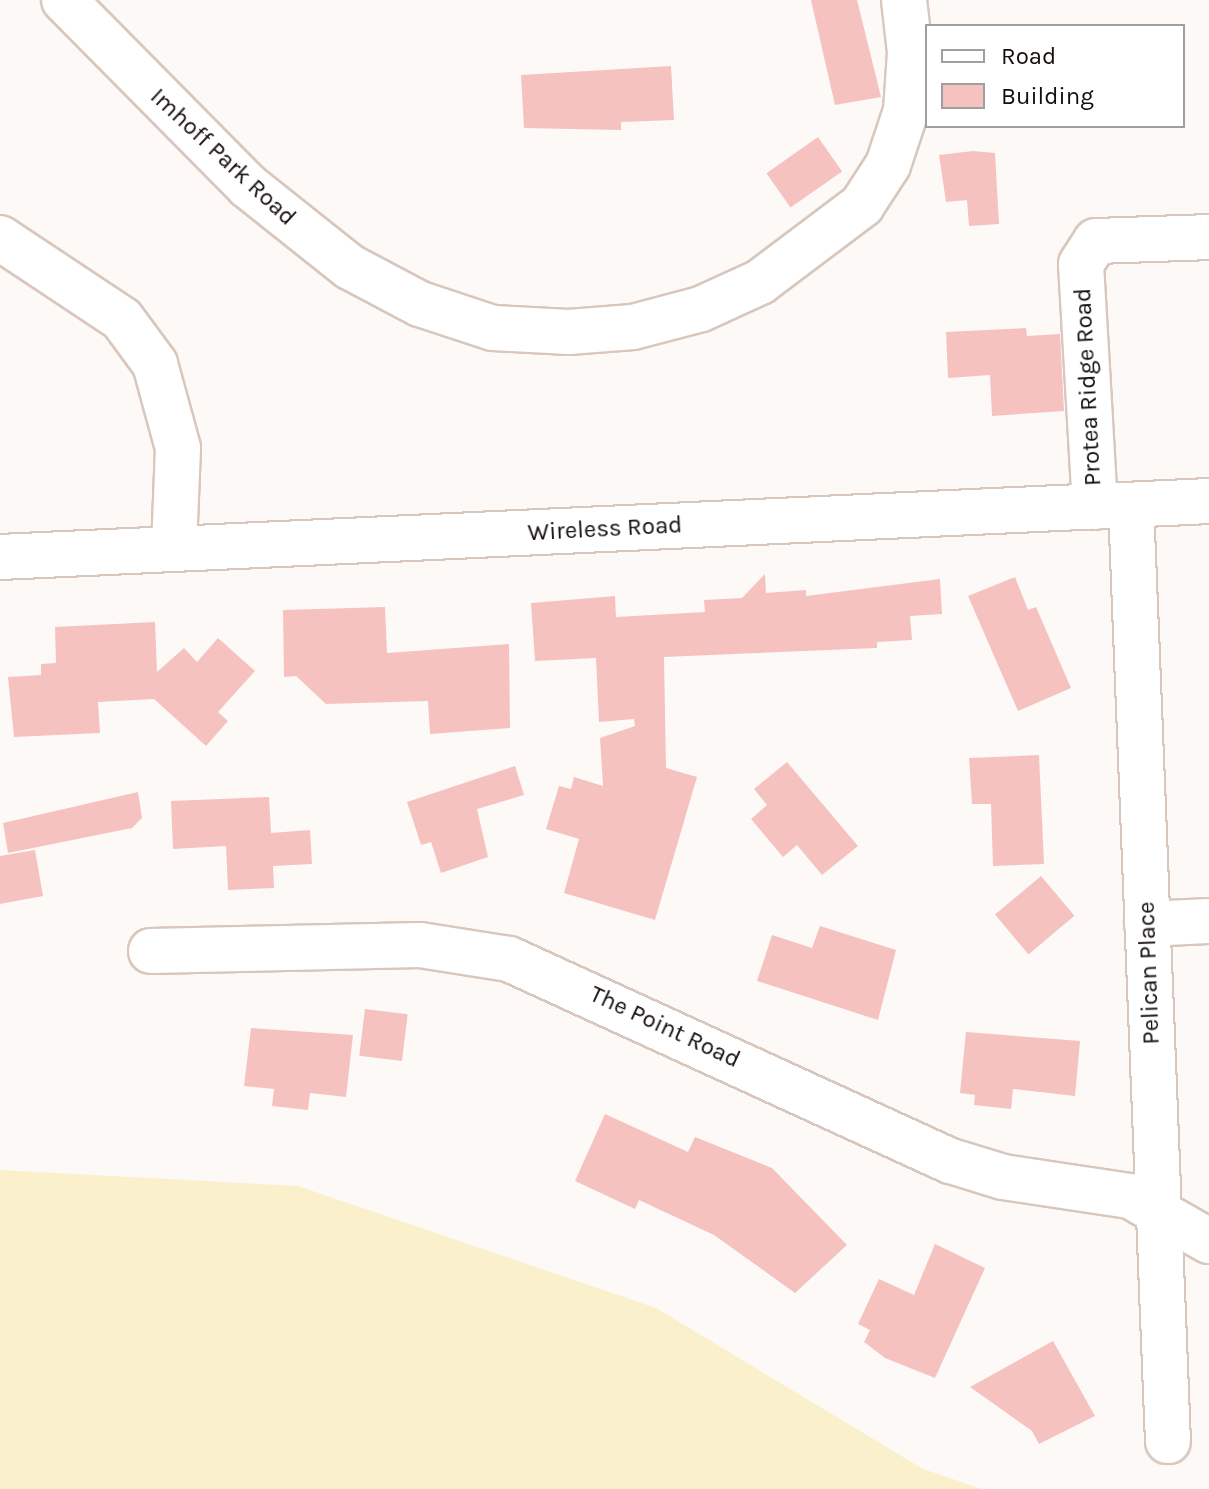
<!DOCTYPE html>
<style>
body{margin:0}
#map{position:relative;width:1209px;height:1489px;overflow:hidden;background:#fdf9f7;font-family:Karla,sans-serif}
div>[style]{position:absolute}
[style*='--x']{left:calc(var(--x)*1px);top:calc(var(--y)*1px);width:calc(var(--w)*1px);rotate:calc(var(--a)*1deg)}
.sand>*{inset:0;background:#faf0cb}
.building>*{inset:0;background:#f6c2c0;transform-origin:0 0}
.roads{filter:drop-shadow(2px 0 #d8c7bd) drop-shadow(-2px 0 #d8c7bd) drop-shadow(0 2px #d8c7bd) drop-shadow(0 -2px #d8c7bd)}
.minor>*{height:44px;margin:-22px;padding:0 22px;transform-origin:22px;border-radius:22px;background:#fff}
span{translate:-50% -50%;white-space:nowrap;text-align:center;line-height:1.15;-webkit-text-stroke:6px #fff;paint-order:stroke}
.street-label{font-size:24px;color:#140e0b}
.legend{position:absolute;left:925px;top:24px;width:260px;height:104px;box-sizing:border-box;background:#fff;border:2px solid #a19f9d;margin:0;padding:10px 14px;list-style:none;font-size:24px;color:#140e0b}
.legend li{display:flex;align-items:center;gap:16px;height:40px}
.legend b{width:40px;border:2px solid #a19f9d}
</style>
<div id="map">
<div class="sand">
<div style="clip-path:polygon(0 1170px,298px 1186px,656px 1308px,923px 1469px,982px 1489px,0 1489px)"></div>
</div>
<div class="building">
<div style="clip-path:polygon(811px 0,857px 0,881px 97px,835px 105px)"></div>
<div style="clip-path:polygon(671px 66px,674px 120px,621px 122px,621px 130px,524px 128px,521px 75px)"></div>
<div style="left:818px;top:137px;width:42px;height:63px;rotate:55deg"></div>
<div style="clip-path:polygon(973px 151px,995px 153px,999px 224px,969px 226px,967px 200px,946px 202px,939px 155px)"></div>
<div style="clip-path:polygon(1026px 328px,1027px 336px,1060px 334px,1064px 411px,992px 416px,990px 375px,948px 378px,946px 332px)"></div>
<div style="clip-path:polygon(765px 574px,766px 593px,806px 590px,806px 596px,940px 579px,942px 614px,910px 616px,912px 640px,877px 642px,877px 648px,664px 657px,666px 768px,697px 777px,655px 920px,564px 893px,579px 839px,546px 829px,559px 786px,571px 789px,574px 777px,603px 786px,600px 738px,635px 726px,634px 719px,599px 722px,596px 658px,535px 661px,531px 603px,615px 596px,616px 617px,705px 612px,704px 600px,742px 598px)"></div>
<div style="clip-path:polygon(1015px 577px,1028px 610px,1036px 607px,1071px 688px,1018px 711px,968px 596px)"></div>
<div style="clip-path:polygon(385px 607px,387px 653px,509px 644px,510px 728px,430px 734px,428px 701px,326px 704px,296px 676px,284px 677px,283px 610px)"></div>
<div style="clip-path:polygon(155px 622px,157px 672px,184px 648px,197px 662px,218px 638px,255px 671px,218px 712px,228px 721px,206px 746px,154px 699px,98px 702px,100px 733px,14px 737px,8px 677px,41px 675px,41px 664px,56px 663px,55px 627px)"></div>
<div style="clip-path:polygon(1039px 755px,1044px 864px,993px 866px,991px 804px,972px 804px,969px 758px)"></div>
<div style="clip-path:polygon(787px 762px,858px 846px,822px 875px,797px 845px,783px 857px,751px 819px,767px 805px,754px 789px)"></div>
<div style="clip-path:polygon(515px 766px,524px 795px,477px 809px,488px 857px,441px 873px,431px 842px,421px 845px,407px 802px)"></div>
<div style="clip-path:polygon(138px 792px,142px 818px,132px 828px,8px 853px,3px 823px)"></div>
<div style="clip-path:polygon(269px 797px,271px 833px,310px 830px,312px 864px,273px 866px,274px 888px,228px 890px,226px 846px,173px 849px,171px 801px)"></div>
<div style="clip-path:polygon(35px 850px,43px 896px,0 904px,0 856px)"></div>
<div style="left:1041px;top:876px;width:52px;height:60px;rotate:50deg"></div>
<div style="clip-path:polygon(820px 926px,896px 950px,878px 1020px,757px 981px,772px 935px,812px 948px)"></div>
<div style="left:365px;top:1009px;width:43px;height:47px;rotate:7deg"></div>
<div style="clip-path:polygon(251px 1028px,353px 1035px,346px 1097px,310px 1093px,308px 1110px,272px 1106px,274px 1089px,244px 1086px)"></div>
<div style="clip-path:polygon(966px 1032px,1080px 1041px,1075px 1096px,1013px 1089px,1011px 1109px,974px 1105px,975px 1095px,960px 1093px)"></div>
<div style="clip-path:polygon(605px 1114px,688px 1152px,695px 1137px,772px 1168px,847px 1245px,795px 1293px,714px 1235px,639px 1200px,635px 1209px,575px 1181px)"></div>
<div style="clip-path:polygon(935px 1244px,985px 1268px,935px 1378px,885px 1358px,864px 1342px,870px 1330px,858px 1324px,879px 1279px,914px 1295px)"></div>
<div style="clip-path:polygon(1053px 1341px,1095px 1416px,1039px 1444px,1032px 1431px,970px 1387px)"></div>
</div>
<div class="roads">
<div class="minor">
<div style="--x:64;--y:0;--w:262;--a:45.3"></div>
<div style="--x:248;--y:186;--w:130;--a:38.5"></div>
<div style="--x:350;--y:267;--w:79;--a:27.9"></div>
<div style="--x:420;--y:304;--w:77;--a:18.2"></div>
<div style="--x:493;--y:328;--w:76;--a:3"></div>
<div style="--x:569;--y:332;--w:64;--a:-4.5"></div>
<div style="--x:633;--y:327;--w:70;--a:-14.8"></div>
<div style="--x:701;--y:309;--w:65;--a:-24.6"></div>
<div style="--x:760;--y:282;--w:128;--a:-37"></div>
<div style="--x:862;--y:205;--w:48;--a:-57"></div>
<div style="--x:888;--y:165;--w:57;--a:-71.6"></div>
<div style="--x:906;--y:111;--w:59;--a:-86.1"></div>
<div style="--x:910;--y:52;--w:52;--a:-96.6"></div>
<div style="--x:0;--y:238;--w:146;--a:33.6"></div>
<div style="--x:122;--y:319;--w:56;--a:53.7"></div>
<div style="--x:155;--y:364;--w:87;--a:74.7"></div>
<div style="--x:178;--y:448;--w:101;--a:92.3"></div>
<div style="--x:1131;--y:505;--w:937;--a:87.74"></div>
<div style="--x:1095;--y:507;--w:243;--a:-93.3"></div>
<div style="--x:1081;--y:264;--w:27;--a:-57"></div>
<div style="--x:1096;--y:241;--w:113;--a:-2"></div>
<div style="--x:0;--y:557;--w:1210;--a:-2.65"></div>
<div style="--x:1147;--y:924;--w:62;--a:-2.8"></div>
<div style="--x:151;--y:951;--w:269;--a:-1.3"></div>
<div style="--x:420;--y:945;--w:90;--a:8.9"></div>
<div style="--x:509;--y:959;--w:486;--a:24.6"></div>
<div style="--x:951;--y:1161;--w:54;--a:17.1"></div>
<div style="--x:1003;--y:1177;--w:128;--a:8.5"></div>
<div style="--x:1130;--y:1196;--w:91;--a:29.7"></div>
</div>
</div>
<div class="street-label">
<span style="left:223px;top:157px;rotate:43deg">Imhoff Park Road</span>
<span style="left:1088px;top:387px;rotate:-93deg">Protea Ridge Road</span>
<span style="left:605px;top:529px;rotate:-3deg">Wireless Road</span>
<span style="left:1149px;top:973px;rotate:-92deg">Pelican Place</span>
<span style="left:665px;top:1027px;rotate:25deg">The Point Road</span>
</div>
<ul class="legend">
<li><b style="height:10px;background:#fff"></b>Road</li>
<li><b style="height:22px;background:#f6c2c0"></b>Building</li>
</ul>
</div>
